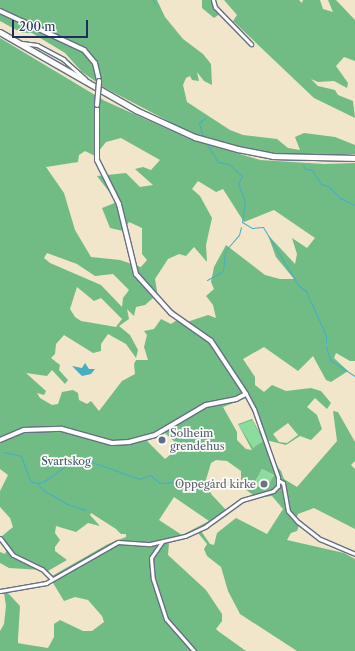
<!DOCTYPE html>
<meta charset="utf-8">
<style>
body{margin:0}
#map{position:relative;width:355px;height:651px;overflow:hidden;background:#f1e5ca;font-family:"Libre Caslon Text",serif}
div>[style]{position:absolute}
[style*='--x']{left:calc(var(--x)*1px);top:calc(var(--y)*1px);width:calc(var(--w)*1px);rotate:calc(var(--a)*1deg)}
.green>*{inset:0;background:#8cdd9d;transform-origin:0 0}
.forest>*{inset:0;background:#71bc84}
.water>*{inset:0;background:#44afc3}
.stream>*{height:1px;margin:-0.5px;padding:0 0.5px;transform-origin:0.5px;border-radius:0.5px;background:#44afc3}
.roads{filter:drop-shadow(1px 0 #666f84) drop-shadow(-1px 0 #666f84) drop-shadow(0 1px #666f84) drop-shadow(0 -1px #666f84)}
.minor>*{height:3px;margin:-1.5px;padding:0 1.5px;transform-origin:1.5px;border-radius:1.5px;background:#fff}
.major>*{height:4px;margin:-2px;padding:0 2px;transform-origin:2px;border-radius:2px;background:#fff}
.highway>*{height:4.5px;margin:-2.25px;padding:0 2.25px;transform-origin:2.25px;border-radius:2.25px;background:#fff}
.bridges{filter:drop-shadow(1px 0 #666f84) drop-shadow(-1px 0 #666f84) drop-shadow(0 1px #666f84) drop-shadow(0 -1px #666f84)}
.major-bridge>*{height:4px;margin:-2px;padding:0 2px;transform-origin:2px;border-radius:2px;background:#fff}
.dots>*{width:11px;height:11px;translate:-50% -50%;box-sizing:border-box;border:2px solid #fdfcf7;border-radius:50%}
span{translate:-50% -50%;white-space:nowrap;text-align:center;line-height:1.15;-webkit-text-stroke:3.5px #fdfcf7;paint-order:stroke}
.service-label{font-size:11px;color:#4e5e75}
.left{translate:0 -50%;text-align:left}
.park-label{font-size:11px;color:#375a6e}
.worship-label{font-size:11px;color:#5b616d}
.right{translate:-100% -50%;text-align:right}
.scale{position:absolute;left:12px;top:20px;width:76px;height:18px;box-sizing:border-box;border:2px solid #1b2f5e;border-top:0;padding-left:5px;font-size:12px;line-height:14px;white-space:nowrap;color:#1b2f5e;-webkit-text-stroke:3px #fdfcf7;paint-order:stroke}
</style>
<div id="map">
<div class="green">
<div style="clip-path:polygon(252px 419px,263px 441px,252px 449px,239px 425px)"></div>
<div style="left:262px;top:469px;width:13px;height:17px;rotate:27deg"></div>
</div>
<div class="forest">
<div style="clip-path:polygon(0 0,157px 0,165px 17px,183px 39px,203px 54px,211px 64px,212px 85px,204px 81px,197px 72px,199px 81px,192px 80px,190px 76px,186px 78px,183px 85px,187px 102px,230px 130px,243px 135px,277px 139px,288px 148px,300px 150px,295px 137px,304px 133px,335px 137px,355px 145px,355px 154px,324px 156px,260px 152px,195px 135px,105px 88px,82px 72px,65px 53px,32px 33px,22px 33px,0 21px)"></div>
<div style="clip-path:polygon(202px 0,214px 0,221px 13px,214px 18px,202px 8px)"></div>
<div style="clip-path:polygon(224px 0,299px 0,302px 3px,303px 0,320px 0,323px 9px,333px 12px,328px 0,336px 0,355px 20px,355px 61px,344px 57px,336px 66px,348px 83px,347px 88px,334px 81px,318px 82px,311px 79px,318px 86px,335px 90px,338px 95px,353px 101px,355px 118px,314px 98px,233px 21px,237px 15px)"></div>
<div style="clip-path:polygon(evenodd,0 38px,105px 101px,192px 140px,260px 160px,324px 164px,355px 163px,355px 361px,350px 361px,336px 353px,334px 358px,348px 371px,331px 382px,326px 380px,313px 356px,298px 371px,264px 347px,243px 359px,255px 377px,255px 385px,264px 392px,272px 385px,286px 391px,311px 388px,321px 391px,331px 403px,327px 409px,315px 398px,307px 407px,317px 415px,322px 429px,311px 440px,300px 436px,286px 445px,266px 440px,273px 461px,281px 471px,284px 479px,297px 487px,337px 441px,333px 411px,338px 412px,355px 442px,355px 461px,351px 465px,355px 469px,355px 529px,314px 508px,298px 514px,296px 519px,300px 522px,297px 531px,291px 533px,287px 540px,344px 553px,355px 559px,355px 651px,297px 651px,240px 614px,228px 591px,221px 567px,207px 556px,204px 549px,207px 544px,198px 533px,169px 543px,168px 555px,206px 590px,222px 614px,222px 621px,216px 629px,218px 631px,246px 651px,0 651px,0 631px,4px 624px,6px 606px,4px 593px,7px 592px,20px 606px,18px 639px,18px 643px,23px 644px,48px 648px,54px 637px,54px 624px,60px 620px,83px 631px,92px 631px,104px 622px,102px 616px,88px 600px,75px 597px,64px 601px,53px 583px,41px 570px,9px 568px,0 563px,0 552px,5px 554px,8px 547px,2px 536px,13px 527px,10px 518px,0 507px,0 491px,8px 475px,0 469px,0 38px,121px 138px,160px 160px,151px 170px,143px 167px,135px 169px,153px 185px,140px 187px,126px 173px,97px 176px,117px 202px,102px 208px,110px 228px,123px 231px,129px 222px,142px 228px,142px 254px,147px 260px,141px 267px,120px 260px,91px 257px,75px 230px,64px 193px,46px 167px,78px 162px,79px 155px,85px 151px,95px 156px,106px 142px,121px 138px,0 38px,198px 181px,216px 192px,223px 189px,244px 222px,274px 210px,315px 238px,307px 248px,292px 238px,297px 254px,295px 264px,268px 235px,276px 257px,294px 279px,280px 279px,265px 275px,226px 245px,214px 267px,211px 282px,214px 289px,206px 296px,213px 305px,216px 318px,208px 315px,187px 322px,158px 297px,155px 279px,168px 259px,179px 254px,186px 256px,194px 247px,207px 262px,206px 245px,212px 218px,200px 196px,192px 189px,198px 181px,0 38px,47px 253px,77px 264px,95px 276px,113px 274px,129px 290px,123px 298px,122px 307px,101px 285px,50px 263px,44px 258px,47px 253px,0 38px,77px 287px,94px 301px,101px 298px,122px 319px,116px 327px,81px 321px,75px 317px,70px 309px,77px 287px,0 38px,153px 298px,177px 320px,171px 324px,161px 319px,154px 329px,144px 331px,147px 335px,144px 347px,148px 360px,136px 360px,134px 364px,135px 374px,122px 381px,99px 411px,91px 401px,87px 404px,79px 400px,78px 393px,73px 390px,62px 392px,58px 404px,52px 405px,40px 398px,37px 393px,44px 395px,46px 391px,26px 373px,47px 376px,52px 370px,65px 384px,68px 380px,59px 370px,60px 365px,51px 358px,55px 354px,56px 344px,64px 335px,93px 353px,101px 351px,101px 344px,108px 334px,126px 344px,136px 358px,138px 350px,130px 335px,119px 326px,129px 319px,127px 309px,134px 316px,136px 307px,145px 305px,153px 298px,0 38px,246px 398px,253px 408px,260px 433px,252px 419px,238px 424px,252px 450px,246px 449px,237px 440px,237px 432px,223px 407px,246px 398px,0 38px,252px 420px,263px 441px,253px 448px,239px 425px,252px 420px,0 38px,288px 423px,298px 435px,287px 443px,279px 442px,273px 434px,288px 423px,0 38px,164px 432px,180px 447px,165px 459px,147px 441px,164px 432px,0 38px,216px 460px,227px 461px,241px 471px,241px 486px,257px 498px,272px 496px,283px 509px,267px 534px,236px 518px,217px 533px,214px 545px,210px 544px,201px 531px,227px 511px,212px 495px,205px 483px,211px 463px,216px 460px,0 38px,262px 469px,274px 475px,265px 490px,254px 484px,262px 469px,0 38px,174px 497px,209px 521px,182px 535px,159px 520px,174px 497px,0 38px,91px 513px,116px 529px,121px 534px,126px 534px,126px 537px,108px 544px,52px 576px,48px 571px,67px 560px,55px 551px,55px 547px,60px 540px,55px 533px,56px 526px,76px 532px,88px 523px,100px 526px,90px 515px,91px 513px)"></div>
</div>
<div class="water">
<div style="clip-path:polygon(85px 363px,89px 369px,95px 369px,91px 374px,82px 376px,72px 366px,82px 368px)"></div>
</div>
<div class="stream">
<div style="--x:153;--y:0;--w:5;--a:68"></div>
<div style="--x:203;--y:137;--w:15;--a:-106"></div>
<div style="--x:199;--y:123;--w:9;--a:-41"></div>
<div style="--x:207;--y:144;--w:21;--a:59"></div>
<div style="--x:218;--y:162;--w:11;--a:10"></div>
<div style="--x:229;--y:164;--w:18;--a:43"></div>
<div style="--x:242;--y:176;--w:9;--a:117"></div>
<div style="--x:238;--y:184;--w:18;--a:68"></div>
<div style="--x:245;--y:201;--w:21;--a:98"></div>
<div style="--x:242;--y:222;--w:12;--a:31"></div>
<div style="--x:252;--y:228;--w:11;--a:-5"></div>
<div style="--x:263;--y:227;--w:68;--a:58.9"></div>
<div style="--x:298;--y:285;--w:10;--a:37"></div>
<div style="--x:306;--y:291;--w:49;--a:66"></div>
<div style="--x:326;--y:336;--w:6;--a:90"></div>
<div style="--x:303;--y:165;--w:4;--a:63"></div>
<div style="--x:305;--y:169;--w:7;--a:8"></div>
<div style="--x:312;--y:170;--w:17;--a:57"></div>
<div style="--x:321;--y:184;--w:7;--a:16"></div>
<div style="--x:328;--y:186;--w:17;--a:45"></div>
<div style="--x:340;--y:198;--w:17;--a:25"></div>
<div style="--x:207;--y:280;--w:18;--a:-29"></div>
<div style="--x:223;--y:271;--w:20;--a:-84"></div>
<div style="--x:225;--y:251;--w:21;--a:-49"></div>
<div style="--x:239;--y:235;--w:8;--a:-76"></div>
<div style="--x:326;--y:346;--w:15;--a:74"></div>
<div style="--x:330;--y:360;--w:30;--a:33"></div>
<div style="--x:355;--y:376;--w:3;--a:90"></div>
<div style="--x:4;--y:452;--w:17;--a:13"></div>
<div style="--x:21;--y:456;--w:27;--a:70"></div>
<div style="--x:30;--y:481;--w:7;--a:16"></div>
<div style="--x:37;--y:483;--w:6;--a:-9"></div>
<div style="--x:43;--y:482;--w:40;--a:-34.9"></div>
<div style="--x:76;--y:459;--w:10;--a:6"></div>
<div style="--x:86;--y:460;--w:57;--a:19.4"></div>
<div style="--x:140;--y:479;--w:11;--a:-22"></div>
<div style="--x:150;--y:475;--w:13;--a:39"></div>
<div style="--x:160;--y:483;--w:28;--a:-4"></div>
<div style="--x:188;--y:481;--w:17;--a:21"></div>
<div style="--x:37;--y:483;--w:9;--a:49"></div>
<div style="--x:43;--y:490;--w:28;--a:30"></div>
<div style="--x:67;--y:504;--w:20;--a:18"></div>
</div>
<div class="roads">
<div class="minor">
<div style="--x:213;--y:0;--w:7;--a:74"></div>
<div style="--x:215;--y:7;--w:52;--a:45.8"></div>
<div style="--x:22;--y:43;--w:15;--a:8"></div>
<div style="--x:37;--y:45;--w:30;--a:28"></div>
<div style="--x:63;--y:59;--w:30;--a:42"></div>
<div style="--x:278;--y:480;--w:6;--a:31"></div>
<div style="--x:283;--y:483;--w:28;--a:80"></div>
<div style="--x:288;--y:511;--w:15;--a:48"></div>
<div style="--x:298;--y:522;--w:28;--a:38"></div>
<div style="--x:320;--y:539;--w:38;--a:23"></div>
<div style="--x:0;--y:538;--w:21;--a:53"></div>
<div style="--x:13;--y:555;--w:32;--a:26"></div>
<div style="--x:42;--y:569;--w:14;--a:45"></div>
<div style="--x:162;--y:542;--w:19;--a:125"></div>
<div style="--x:151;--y:558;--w:21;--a:85"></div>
<div style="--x:153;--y:579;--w:42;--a:72"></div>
<div style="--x:166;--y:619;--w:43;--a:48.8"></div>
<div style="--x:0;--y:591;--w:47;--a:-9.9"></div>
<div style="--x:46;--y:583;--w:83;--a:-29.7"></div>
<div style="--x:118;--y:542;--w:32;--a:4"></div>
<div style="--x:150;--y:544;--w:36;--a:-13"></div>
<div style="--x:185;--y:536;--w:23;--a:-25"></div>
<div style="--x:206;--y:526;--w:44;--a:-35.8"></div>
<div style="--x:242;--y:500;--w:32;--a:-16"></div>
<div style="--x:273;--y:491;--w:7;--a:-45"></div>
<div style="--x:278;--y:486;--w:9;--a:-90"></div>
<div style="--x:278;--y:477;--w:72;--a:-109.4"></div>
<div style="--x:254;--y:409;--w:17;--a:-118"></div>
</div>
<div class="major">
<div style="--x:0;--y:11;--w:93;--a:24.9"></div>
<div style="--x:84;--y:50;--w:17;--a:50"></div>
<div style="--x:95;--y:63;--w:18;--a:77"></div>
<div style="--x:0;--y:440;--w:26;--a:-23"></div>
<div style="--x:24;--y:430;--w:38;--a:-2"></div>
<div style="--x:62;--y:429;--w:52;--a:15.6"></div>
<div style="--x:112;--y:443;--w:17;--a:-3"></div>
<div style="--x:129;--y:442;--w:27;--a:-15"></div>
<div style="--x:155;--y:435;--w:59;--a:-30.5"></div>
<div style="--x:206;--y:405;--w:31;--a:-11"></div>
<div style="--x:236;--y:399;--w:11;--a:-27"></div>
<div style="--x:246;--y:394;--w:64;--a:-123.4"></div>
<div style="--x:211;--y:341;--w:49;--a:-145"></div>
<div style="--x:171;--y:313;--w:52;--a:-131.9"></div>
<div style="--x:136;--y:274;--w:72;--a:-103.7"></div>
<div style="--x:119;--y:204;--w:49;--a:-116.6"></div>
<div style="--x:97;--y:160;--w:55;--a:-90"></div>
</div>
<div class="highway">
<div style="--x:0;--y:32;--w:157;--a:29.8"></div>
<div style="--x:136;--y:110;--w:65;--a:24.6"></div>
<div style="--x:195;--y:137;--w:45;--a:15.6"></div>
<div style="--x:238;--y:149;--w:36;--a:11"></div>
<div style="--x:273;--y:156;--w:82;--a:1.4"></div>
</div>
</div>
<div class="bridges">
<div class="major-bridge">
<div style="--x:97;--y:105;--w:24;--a:-85"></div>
</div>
</div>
<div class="dots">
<div style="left:162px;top:440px;background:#5c6f8a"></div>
<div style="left:264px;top:484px;background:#6b7280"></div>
</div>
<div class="service-label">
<span class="left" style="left:170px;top:440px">Solheim<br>grendehus</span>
</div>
<div class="park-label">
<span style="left:66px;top:461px">Svartskog</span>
</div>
<div class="worship-label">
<span class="right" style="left:256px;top:484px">Oppegård kirke</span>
</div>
<div class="scale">200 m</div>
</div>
